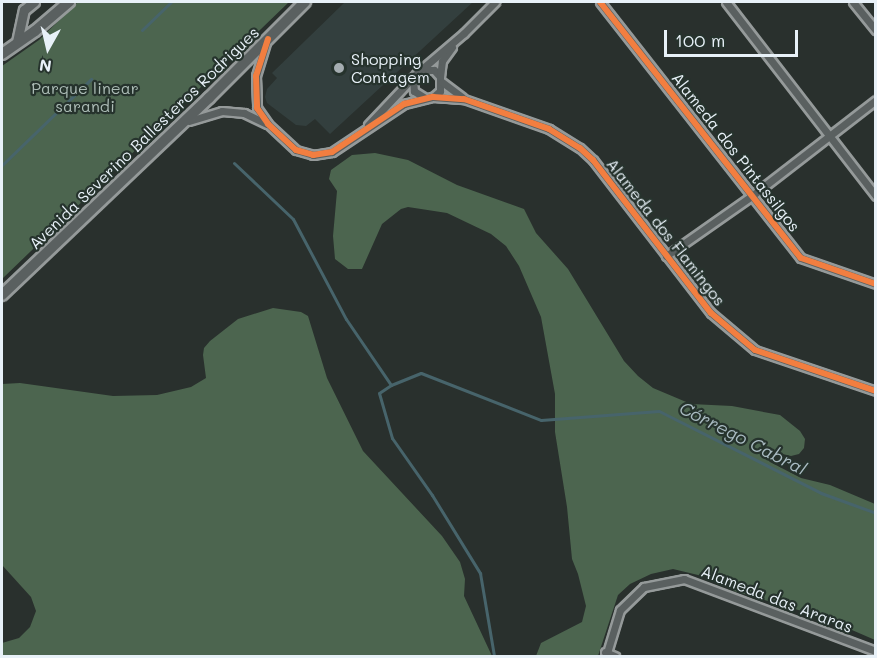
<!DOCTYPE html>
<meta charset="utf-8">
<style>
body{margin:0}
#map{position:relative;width:877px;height:658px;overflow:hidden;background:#29302d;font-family:Mali,sans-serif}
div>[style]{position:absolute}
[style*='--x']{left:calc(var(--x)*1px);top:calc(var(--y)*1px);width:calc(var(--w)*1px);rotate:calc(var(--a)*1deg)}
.built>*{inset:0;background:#333f3e}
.green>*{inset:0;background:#4c654f}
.stream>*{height:3px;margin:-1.5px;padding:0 1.5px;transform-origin:1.5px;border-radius:1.5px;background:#47646b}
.roads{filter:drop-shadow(2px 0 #959a9a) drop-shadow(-2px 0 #959a9a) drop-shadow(0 2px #959a9a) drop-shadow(0 -2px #959a9a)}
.minor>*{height:7px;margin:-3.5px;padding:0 3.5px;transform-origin:3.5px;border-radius:3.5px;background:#5a6060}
.tertiary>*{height:9px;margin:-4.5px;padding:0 4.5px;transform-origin:4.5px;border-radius:4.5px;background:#5a6060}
.primary>*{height:10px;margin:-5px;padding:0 5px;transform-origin:5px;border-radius:5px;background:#5a6060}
.cycleway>*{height:6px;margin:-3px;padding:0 3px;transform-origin:3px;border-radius:3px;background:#f27e40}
.dots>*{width:16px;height:16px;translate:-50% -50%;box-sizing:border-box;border:3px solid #26332d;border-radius:50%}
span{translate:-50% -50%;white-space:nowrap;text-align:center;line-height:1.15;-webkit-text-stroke:4.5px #26332d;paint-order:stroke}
.poi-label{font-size:16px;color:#e8f1f8}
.left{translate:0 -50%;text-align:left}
.park-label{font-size:16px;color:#acbcb6}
.street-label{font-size:16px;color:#e8f1f8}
.water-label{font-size:18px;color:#a9bbc2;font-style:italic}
.frame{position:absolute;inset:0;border:3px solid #e8f1f8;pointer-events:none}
.north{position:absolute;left:18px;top:18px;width:60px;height:60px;-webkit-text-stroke:4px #26332d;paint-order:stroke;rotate:188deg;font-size:16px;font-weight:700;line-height:24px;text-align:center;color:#e8f1f8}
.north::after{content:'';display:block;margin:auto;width:21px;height:27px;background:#e8f1f8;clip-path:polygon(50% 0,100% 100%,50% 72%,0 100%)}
.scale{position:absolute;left:664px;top:30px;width:134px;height:27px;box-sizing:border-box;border:3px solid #e8f1f8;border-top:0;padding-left:8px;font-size:18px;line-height:21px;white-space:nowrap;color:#e8f1f8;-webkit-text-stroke:4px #26332d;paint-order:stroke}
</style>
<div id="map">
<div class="built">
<div style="clip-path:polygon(345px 2px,473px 2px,330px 134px,315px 119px,306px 126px,296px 125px,267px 103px,265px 97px,267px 89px,277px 78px,272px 73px)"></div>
</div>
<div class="green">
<div style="clip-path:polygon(78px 2px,289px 2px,2px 279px,2px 66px,39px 40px)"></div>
<div style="clip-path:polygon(375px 153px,408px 160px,457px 185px,524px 209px,536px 233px,568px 269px,624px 361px,638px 376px,653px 388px,691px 404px,732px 406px,780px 415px,800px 431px,805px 439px,804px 448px,799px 454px,791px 456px,770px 451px,765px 456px,770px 462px,801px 478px,830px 485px,875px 504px,875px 640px,822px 617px,734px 591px,723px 581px,673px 569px,651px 574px,630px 584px,618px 595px,598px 656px,536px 656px,541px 643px,582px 622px,586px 606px,578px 574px,572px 559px,567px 507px,555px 432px,555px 394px,541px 317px,519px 266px,506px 246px,491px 234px,447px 213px,408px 207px,401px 209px,382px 224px,362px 269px,348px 269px,335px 259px,333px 236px,337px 191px,329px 179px,331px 170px,352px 155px)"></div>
<div style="clip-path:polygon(273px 308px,301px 312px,308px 316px,327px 378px,363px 451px,442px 536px,460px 562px,465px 579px,464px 596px,492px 656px,2px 656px,2px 643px,19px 638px,30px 627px,36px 611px,31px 597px,2px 565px,2px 384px,20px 383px,113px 396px,157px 395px,191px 387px,206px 378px,203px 355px,204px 348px,210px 341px,238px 319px)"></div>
</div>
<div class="stream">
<div style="--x:142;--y:30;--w:40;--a:-44"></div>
<div style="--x:234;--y:163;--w:81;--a:43.5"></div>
<div style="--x:293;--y:219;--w:113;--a:62.1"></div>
<div style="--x:346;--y:319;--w:80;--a:55.7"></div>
<div style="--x:391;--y:385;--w:14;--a:146"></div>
<div style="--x:379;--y:393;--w:47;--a:73.9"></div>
<div style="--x:392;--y:438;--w:70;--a:54.9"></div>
<div style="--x:432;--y:495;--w:92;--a:58.4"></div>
<div style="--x:480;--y:573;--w:84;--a:80.4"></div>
<div style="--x:2;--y:165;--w:124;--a:-44"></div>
<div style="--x:391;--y:385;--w:32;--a:-22"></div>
<div style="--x:421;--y:373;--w:129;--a:21.4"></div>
<div style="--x:541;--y:420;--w:118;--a:-4.4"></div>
<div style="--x:659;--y:411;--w:182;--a:26.8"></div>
<div style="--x:821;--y:493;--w:59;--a:20"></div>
</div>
<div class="roads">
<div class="minor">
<div style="--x:600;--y:2;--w:325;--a:51.9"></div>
<div style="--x:801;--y:258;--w:79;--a:19.1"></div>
<div style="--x:726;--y:2;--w:245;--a:52.3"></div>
<div style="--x:853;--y:2;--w:36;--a:51"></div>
<div style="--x:266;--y:43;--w:34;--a:107"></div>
<div style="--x:256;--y:76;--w:32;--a:88"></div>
<div style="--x:257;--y:108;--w:19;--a:55"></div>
<div style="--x:268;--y:124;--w:38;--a:43"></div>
<div style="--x:296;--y:150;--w:18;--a:16"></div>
<div style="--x:313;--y:155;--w:19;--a:-9"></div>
<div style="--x:332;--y:152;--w:87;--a:-33.7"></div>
<div style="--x:404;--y:104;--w:30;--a:-14"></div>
<div style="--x:433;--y:97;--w:31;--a:4"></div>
<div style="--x:464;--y:99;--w:90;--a:19.4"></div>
<div style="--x:549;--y:129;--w:36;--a:32"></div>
<div style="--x:580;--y:148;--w:18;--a:43"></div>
<div style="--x:593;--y:160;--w:193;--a:52.4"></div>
<div style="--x:711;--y:313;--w:57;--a:40.1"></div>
<div style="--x:755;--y:350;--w:128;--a:18.7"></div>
<div style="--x:422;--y:70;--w:12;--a:0"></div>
<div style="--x:434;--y:70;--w:9;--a:49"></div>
<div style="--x:440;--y:77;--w:14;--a:90"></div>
<div style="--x:440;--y:91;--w:9;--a:139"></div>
<div style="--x:440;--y:77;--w:16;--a:-83"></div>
<div style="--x:442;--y:61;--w:17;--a:-54"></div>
<div style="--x:413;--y:78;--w:13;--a:86"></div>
<div style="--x:414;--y:91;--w:13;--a:32"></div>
<div style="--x:442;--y:82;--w:25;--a:37"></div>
<div style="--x:189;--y:121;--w:34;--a:-17"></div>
<div style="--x:222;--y:111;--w:22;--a:5"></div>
<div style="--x:244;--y:113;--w:25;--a:26"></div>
<div style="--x:368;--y:125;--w:70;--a:-46.7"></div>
<div style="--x:416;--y:74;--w:63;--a:-40.5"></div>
<div style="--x:464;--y:33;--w:44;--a:-45"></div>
<div style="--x:666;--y:256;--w:106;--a:-35"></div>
<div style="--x:753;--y:195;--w:155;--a:-37.7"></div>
<div style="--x:605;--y:652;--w:11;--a:22"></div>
<div style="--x:606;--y:656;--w:48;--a:-73.1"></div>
<div style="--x:620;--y:610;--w:33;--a:-44"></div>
<div style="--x:644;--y:587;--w:41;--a:-11.3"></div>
<div style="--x:684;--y:579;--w:205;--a:20.6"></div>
</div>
<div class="tertiary">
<div style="--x:17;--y:42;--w:33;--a:-78"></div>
<div style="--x:24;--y:10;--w:13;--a:-39"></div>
</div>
<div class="primary">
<div style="--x:2;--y:54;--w:40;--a:-34.9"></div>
<div style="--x:35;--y:31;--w:45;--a:-40.5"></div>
<div style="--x:2;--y:295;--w:286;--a:-43.6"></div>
<div style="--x:209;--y:98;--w:136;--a:-45"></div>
</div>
</div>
<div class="cycleway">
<div style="--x:600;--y:2;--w:325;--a:51.9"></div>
<div style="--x:801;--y:258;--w:79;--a:19.1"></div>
<div style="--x:268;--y:39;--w:39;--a:108"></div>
<div style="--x:256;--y:76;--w:32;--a:88"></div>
<div style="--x:257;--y:108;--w:19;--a:55"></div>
<div style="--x:268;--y:124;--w:38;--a:43"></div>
<div style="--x:296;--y:150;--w:18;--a:16"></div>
<div style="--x:313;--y:155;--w:19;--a:-9"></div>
<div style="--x:332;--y:152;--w:87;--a:-33.7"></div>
<div style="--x:404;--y:104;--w:30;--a:-14"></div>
<div style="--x:433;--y:97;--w:31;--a:4"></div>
<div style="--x:464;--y:99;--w:90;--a:19.4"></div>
<div style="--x:549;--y:129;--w:36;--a:32"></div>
<div style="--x:580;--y:148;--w:18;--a:43"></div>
<div style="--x:593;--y:160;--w:193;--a:52.4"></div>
<div style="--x:711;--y:313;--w:57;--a:40.1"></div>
<div style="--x:755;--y:350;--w:128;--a:18.7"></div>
</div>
<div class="dots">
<div style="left:339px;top:68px;background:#a5adb1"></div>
</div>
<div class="poi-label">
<span class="left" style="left:351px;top:68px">Shopping<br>Contagem</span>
</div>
<div class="park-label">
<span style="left:85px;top:97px">Parque linear<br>sarandi</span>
</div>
<div class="street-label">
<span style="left:144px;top:138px;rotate:-44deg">Avenida Severino Ballesteros Rodrigues</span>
<span style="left:736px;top:152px;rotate:52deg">Alameda dos Pintassilgos</span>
<span style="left:666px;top:232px;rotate:52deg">Alameda dos Flamingos</span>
<span style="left:777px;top:599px;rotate:21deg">Alameda das Araras</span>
</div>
<div class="water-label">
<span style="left:743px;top:438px;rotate:27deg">Córrego Cabral</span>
</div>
<div class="frame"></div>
<div class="north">N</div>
<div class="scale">100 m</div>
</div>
